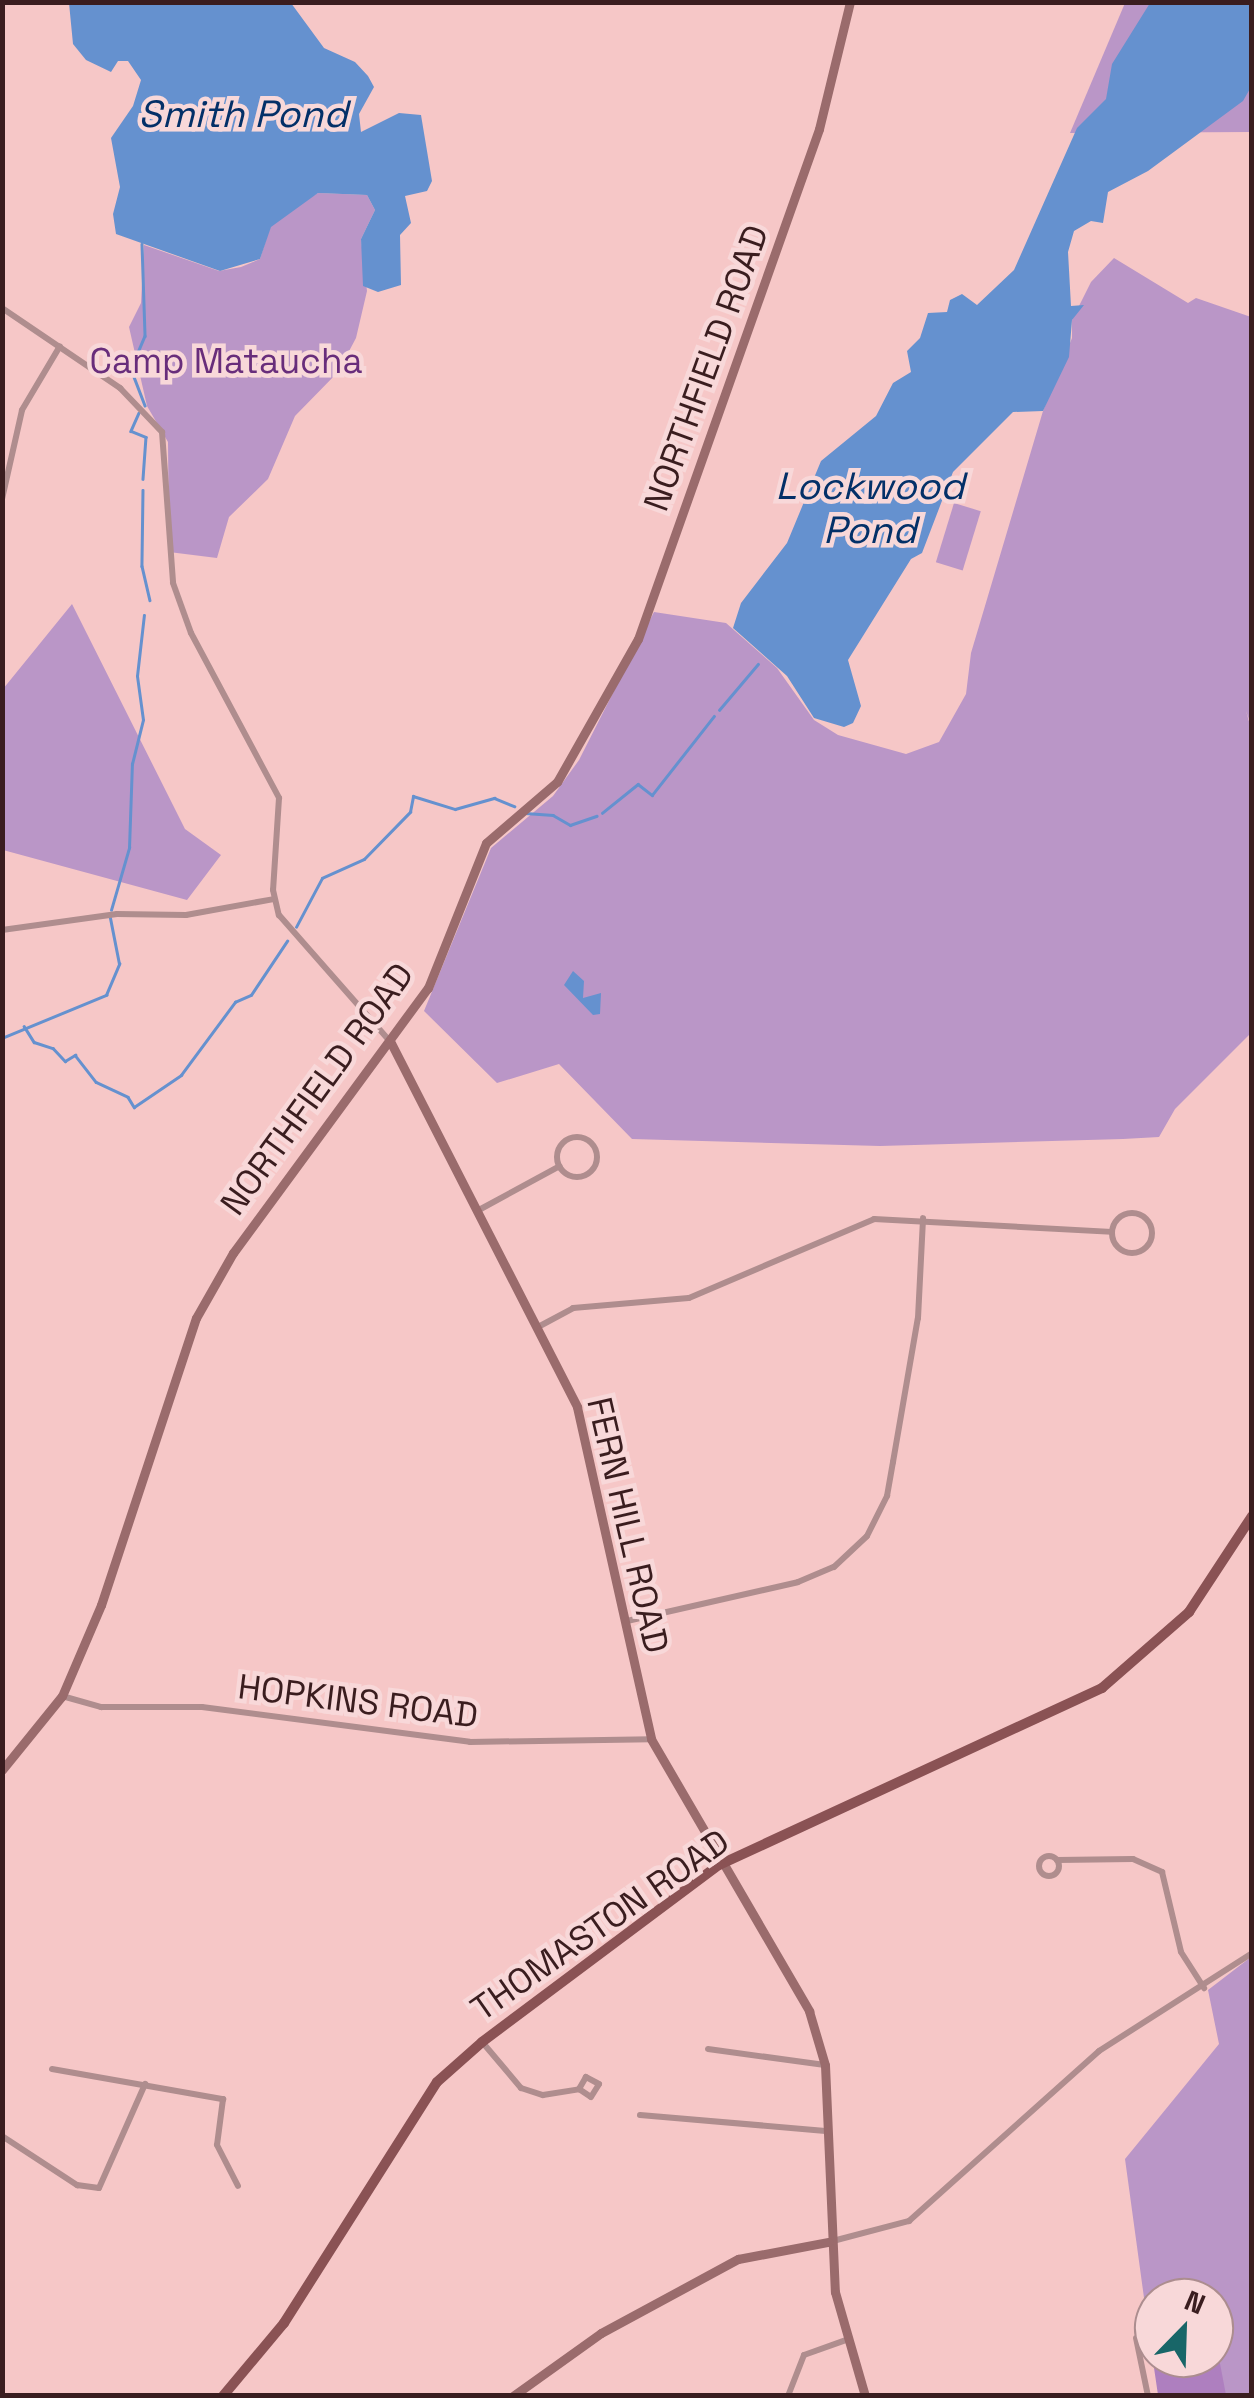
<!DOCTYPE html>
<style>
body{margin:0}
#map{position:relative;width:1254px;height:2398px;overflow:hidden;background:#f6c7c7;font-family:"Space Grotesk",sans-serif}
div>[style]{position:absolute}
[style*='--x']{left:calc(var(--x)*1px);top:calc(var(--y)*1px);width:calc(var(--w)*1px);rotate:calc(var(--a)*1deg)}
.green>*{inset:0;background:#ba96c7;transform-origin:0 0}
.forest>*{inset:0;background:#ae7fbf}
.water>*{inset:0;background:#6591cf}
.stream>*{height:2.5px;margin:-1.25px;padding:0 1.25px;transform-origin:1.25px;border-radius:1.25px;background:#6591cf}
.street>*{height:6px;margin:-3px;padding:0 3px;transform-origin:3px;border-radius:3px;background:#af8d8e}
.street>.ring{margin:-3px;padding:0;box-sizing:content-box;background:none;border:6px solid #af8d8e;border-radius:50%}
.secondary>*{height:9px;margin:-4.5px;padding:0 4.5px;transform-origin:4.5px;border-radius:4.5px;background:#9a6b6c}
.primary>*{height:10px;margin:-5px;padding:0 5px;transform-origin:5px;border-radius:5px;background:#8a5254}
span{translate:-50% -50%;white-space:nowrap;text-align:center;line-height:1.15;-webkit-text-stroke:9px #f8d8d9;paint-order:stroke}
.park-label{font-size:35px;color:#682d7b}
.street-label{font-size:35px;color:#3a1d1f}
.water-label{font-size:38px;color:#033068;font-style:italic}
.frame{position:absolute;inset:0;border:5px solid #3a1d1f;pointer-events:none}
.north{position:absolute;left:1134px;top:2278px;width:100px;height:100px;box-sizing:border-box;background:#f8d8d9;border:2px solid #ac8d8f;border-radius:50%;rotate:23deg;font-size:28px;font-weight:700;line-height:40px;text-align:center;color:#3a1d1f}
.north::after{content:'';display:block;margin:auto;width:35px;height:45px;background:#186668;clip-path:polygon(50% 0,100% 100%,50% 72%,0 100%)}
</style>
<div id="map">
<div class="green">
<div style="clip-path:polygon(1125px 3px,1251px 3px,1251px 132px,1070px 133px)"></div>
<div style="clip-path:polygon(318px 193px,367px 195px,375px 210px,361px 239px,367px 291px,356px 338px,338px 372px,295px 416px,268px 479px,229px 517px,217px 558px,169px 552px,168px 442px,147px 406px,129px 327px,141px 303px,144px 245px,219px 271px,241px 267px,260px 259px,270px 227px,285px 212px)"></div>
<div style="clip-path:polygon(1114px 258px,1188px 303px,1196px 298px,1251px 317px,1251px 725px,1246px 711px,1252px 732px,1251px 1033px,1175px 1109px,1159px 1137px,1123px 1139px,880px 1146px,632px 1139px,559px 1064px,497px 1083px,424px 1011px,491px 848px,553px 796px,579px 760px,654px 612px,726px 623px,777px 668px,814px 720px,838px 735px,906px 754px,939px 742px,966px 694px,971px 653px,1043px 411px,1072px 338px,1072px 320px,1091px 282px)"></div>
<div style="left:954px;top:503px;width:28px;height:62px;rotate:17deg"></div>
<div style="clip-path:polygon(72px 604px,185px 829px,221px 855px,187px 900px,3px 850px,3px 689px)"></div>
<div style="clip-path:polygon(1251px 1957px,1251px 2395px,1216px 2395px,1214px 2298px,1154px 2298px,1154px 2327px,1148px 2327px,1125px 2159px,1219px 2044px,1208px 1990px)"></div>
</div>
<div class="forest">
<div style="clip-path:polygon(1154px 2326px,1154px 2358px,1214px 2358px,1214px 2332px,1226px 2395px,1158px 2395px,1148px 2327px)"></div>
</div>
<div class="water">
<div style="clip-path:polygon(69px 3px,291px 3px,324px 48px,355px 62px,368px 76px,374px 87px,359px 114px,361px 132px,399px 113px,421px 115px,432px 181px,427px 191px,405px 196px,411px 223px,400px 235px,401px 285px,378px 292px,363px 286px,361px 239px,375px 210px,367px 195px,318px 193px,271px 227px,260px 259px,220px 271px,116px 234px,113px 214px,120px 187px,111px 138px,133px 106px,141px 80px,128px 61px,118px 61px,111px 72px,86px 60px,73px 44px)"></div>
<div style="clip-path:polygon(1150px 3px,1251px 3px,1251px 87px,1243px 101px,1148px 171px,1108px 192px,1103px 223px,1091px 221px,1074px 231px,1068px 252px,1071px 306px,1084px 305px,1072px 320px,1069px 357px,1043px 411px,1013px 412px,953px 472px,922px 553px,911px 559px,848px 660px,861px 706px,853px 723px,844px 727px,814px 718px,787px 676px,733px 628px,741px 603px,787px 543px,821px 461px,876px 416px,893px 383px,911px 372px,907px 351px,920px 338px,928px 313px,947px 312px,950px 300px,962px 294px,977px 305px,1014px 270px,1077px 128px,1106px 99px,1112px 64px)"></div>
<div style="clip-path:polygon(573px 971px,584px 981px,583px 998px,601px 993px,600px 1014px,593px 1015px,564px 985px)"></div>
</div>
<div class="stream">
<div style="--x:142;--y:244;--w:92;--a:88.1"></div>
<div style="--x:145;--y:336;--w:36;--a:113"></div>
<div style="--x:131;--y:369;--w:39;--a:69"></div>
<div style="--x:139;--y:413;--w:20;--a:114"></div>
<div style="--x:131;--y:431;--w:16;--a:22"></div>
<div style="--x:146;--y:437;--w:42;--a:94.1"></div>
<div style="--x:143;--y:490;--w:76;--a:90.8"></div>
<div style="--x:142;--y:566;--w:35;--a:77"></div>
<div style="--x:719;--y:710;--w:60;--a:-49.7"></div>
<div style="--x:525;--y:813;--w:28;--a:4"></div>
<div style="--x:553;--y:815;--w:20;--a:30"></div>
<div style="--x:570;--y:825;--w:28;--a:-19"></div>
<div style="--x:602;--y:813;--w:46;--a:-38.9"></div>
<div style="--x:638;--y:784;--w:18;--a:38"></div>
<div style="--x:652;--y:795;--w:100;--a:-51.9"></div>
<div style="--x:111;--y:910;--w:65;--a:-73.8"></div>
<div style="--x:129;--y:848;--w:84;--a:-88"></div>
<div style="--x:132;--y:764;--w:45;--a:-76"></div>
<div style="--x:143;--y:720;--w:44;--a:-97.8"></div>
<div style="--x:137;--y:676;--w:61;--a:-83.5"></div>
<div style="--x:296;--y:927;--w:55;--a:-62"></div>
<div style="--x:322;--y:878;--w:46;--a:-24.3"></div>
<div style="--x:364;--y:859;--w:66;--a:-45.6"></div>
<div style="--x:410;--y:812;--w:16;--a:-79"></div>
<div style="--x:413;--y:796;--w:44;--a:17.2"></div>
<div style="--x:455;--y:809;--w:41;--a:-15.8"></div>
<div style="--x:494;--y:798;--w:22;--a:22"></div>
<div style="--x:24;--y:1026;--w:19;--a:58"></div>
<div style="--x:34;--y:1042;--w:20;--a:18"></div>
<div style="--x:53;--y:1048;--w:18;--a:47"></div>
<div style="--x:65;--y:1061;--w:12;--a:-31"></div>
<div style="--x:75;--y:1055;--w:34;--a:52"></div>
<div style="--x:96;--y:1082;--w:35;--a:25"></div>
<div style="--x:128;--y:1097;--w:12;--a:59"></div>
<div style="--x:134;--y:1107;--w:57;--a:-34.2"></div>
<div style="--x:181;--y:1075;--w:91;--a:-53.5"></div>
<div style="--x:235;--y:1002;--w:17;--a:-24"></div>
<div style="--x:251;--y:995;--w:65;--a:-56.3"></div>
<div style="--x:2;--y:1038;--w:113;--a:-22.5"></div>
<div style="--x:106;--y:995;--w:34;--a:-67"></div>
<div style="--x:119;--y:964;--w:47;--a:-101.1"></div>
</div>
<div class="street">
<div style="--x:2;--y:308;--w:143;--a:34.1"></div>
<div style="--x:120;--y:388;--w:61;--a:46.3"></div>
<div style="--x:162;--y:432;--w:151;--a:85.8"></div>
<div style="--x:173;--y:583;--w:53;--a:70.2"></div>
<div style="--x:191;--y:633;--w:187;--a:61.9"></div>
<div style="--x:279;--y:798;--w:92;--a:93.7"></div>
<div style="--x:273;--y:890;--w:26;--a:77"></div>
<div style="--x:279;--y:915;--w:167;--a:48.7"></div>
<div style="--x:2;--y:499;--w:91;--a:-77.3"></div>
<div style="--x:22;--y:410;--w:74;--a:-59.3"></div>
<div style="--x:2;--y:930;--w:116;--a:-7.9"></div>
<div style="--x:117;--y:914;--w:69;--a:0.8"></div>
<div style="--x:186;--y:915;--w:89;--a:-10.3"></div>
<div class="ring" style="left:557px;top:1137px;width:34px;height:34px"></div>
<div style="--x:477;--y:1211;--w:94;--a:-28.5"></div>
<div class="ring" style="left:1112px;top:1213px;width:34px;height:34px"></div>
<div style="--x:538;--y:1327;--w:40;--a:-28"></div>
<div style="--x:573;--y:1308;--w:116;--a:-4.9"></div>
<div style="--x:689;--y:1298;--w:201;--a:-23.1"></div>
<div style="--x:874;--y:1219;--w:238;--a:3.1"></div>
<div style="--x:627;--y:1621;--w:175;--a:-12.8"></div>
<div style="--x:798;--y:1582;--w:39;--a:-23"></div>
<div style="--x:834;--y:1567;--w:45;--a:-43.2"></div>
<div style="--x:867;--y:1536;--w:45;--a:-63.4"></div>
<div style="--x:887;--y:1496;--w:35;--a:-80"></div>
<div style="--x:893;--y:1462;--w:146;--a:-80.2"></div>
<div style="--x:918;--y:1318;--w:100;--a:-87.1"></div>
<div style="--x:62;--y:1696;--w:41;--a:15.8"></div>
<div style="--x:101;--y:1707;--w:101;--a:0"></div>
<div style="--x:202;--y:1707;--w:270;--a:7.4"></div>
<div style="--x:470;--y:1742;--w:181;--a:-0.9"></div>
<div class="ring" style="left:1039px;top:1856px;width:14px;height:14px"></div>
<div style="--x:1057;--y:1860;--w:76;--a:-0.8"></div>
<div style="--x:1133;--y:1859;--w:32;--a:24"></div>
<div style="--x:1162;--y:1872;--w:82;--a:76.6"></div>
<div style="--x:1181;--y:1952;--w:43;--a:57.4"></div>
<div style="--x:483;--y:2043;--w:59;--a:49.8"></div>
<div style="--x:521;--y:2088;--w:23;--a:18"></div>
<div style="--x:543;--y:2095;--w:36;--a:-9"></div>
<div style="--x:579;--y:2089;--w:14;--a:34"></div>
<div style="--x:591;--y:2097;--w:15;--a:-58"></div>
<div style="--x:599;--y:2084;--w:15;--a:-152"></div>
<div style="--x:586;--y:2077;--w:14;--a:120"></div>
<div style="--x:708;--y:2049;--w:118;--a:7.8"></div>
<div style="--x:52;--y:2069;--w:174;--a:10"></div>
<div style="--x:223;--y:2099;--w:46;--a:97.4"></div>
<div style="--x:217;--y:2145;--w:46;--a:62.9"></div>
<div style="--x:640;--y:2115;--w:189;--a:4.9"></div>
<div style="--x:2;--y:2136;--w:90;--a:33.2"></div>
<div style="--x:77;--y:2185;--w:22;--a:8"></div>
<div style="--x:99;--y:2188;--w:114;--a:-66.1"></div>
<div style="--x:829;--y:2242;--w:83;--a:-14.7"></div>
<div style="--x:909;--y:2221;--w:255;--a:-41.8"></div>
<div style="--x:1099;--y:2051;--w:182;--a:-32.6"></div>
<div style="--x:1136;--y:2338;--w:59;--a:78.3"></div>
<div style="--x:788;--y:2396;--w:44;--a:-68.7"></div>
<div style="--x:804;--y:2355;--w:45;--a:-19.7"></div>
</div>
<div class="secondary">
<div style="--x:390;--y:1041;--w:411;--a:62.9"></div>
<div style="--x:577;--y:1407;--w:340;--a:77.4"></div>
<div style="--x:651;--y:1739;--w:315;--a:59.8"></div>
<div style="--x:809;--y:2011;--w:56;--a:73.5"></div>
<div style="--x:825;--y:2065;--w:227;--a:87.5"></div>
<div style="--x:835;--y:2292;--w:108;--a:73.9"></div>
<div style="--x:2;--y:1770;--w:95;--a:-51"></div>
<div style="--x:62;--y:1696;--w:99;--a:-66.8"></div>
<div style="--x:101;--y:1605;--w:302;--a:-71.7"></div>
<div style="--x:196;--y:1318;--w:75;--a:-60.4"></div>
<div style="--x:233;--y:1253;--w:329;--a:-53.7"></div>
<div style="--x:428;--y:988;--w:156;--a:-68.2"></div>
<div style="--x:486;--y:843;--w:94;--a:-40.7"></div>
<div style="--x:557;--y:782;--w:164;--a:-60.5"></div>
<div style="--x:638;--y:639;--w:541;--a:-70.46"></div>
<div style="--x:819;--y:129;--w:131;--a:-76.3"></div>
<div style="--x:513;--y:2396;--w:108;--a:-35.6"></div>
<div style="--x:601;--y:2333;--w:156;--a:-28.4"></div>
<div style="--x:738;--y:2259;--w:92;--a:-10.7"></div>
</div>
<div class="primary">
<div style="--x:223;--y:2396;--w:95;--a:-50.1"></div>
<div style="--x:284;--y:2323;--w:285;--a:-57.6"></div>
<div style="--x:437;--y:2082;--w:60;--a:-41.6"></div>
<div style="--x:482;--y:2042;--w:296;--a:-36.8"></div>
<div style="--x:719;--y:1865;--w:422;--a:-24.8"></div>
<div style="--x:1102;--y:1688;--w:116;--a:-41.1"></div>
<div style="--x:1189;--y:1612;--w:115;--a:-56.7"></div>
</div>
<div class="park-label">
<span style="left:226px;top:361px">Camp Mataucha</span>
</div>
<div class="street-label">
<span style="left:706px;top:368px;rotate:-70deg">NORTHFIELD ROAD</span>
<span style="left:317px;top:1089px;rotate:-54deg">NORTHFIELD ROAD</span>
<span style="left:628px;top:1525px;rotate:77deg">FERN HILL ROAD</span>
<span style="left:358px;top:1701px;rotate:7deg">HOPKINS ROAD</span>
<span style="left:600px;top:1925px;rotate:-35deg">THOMASTON ROAD</span>
</div>
<div class="water-label">
<span style="left:243px;top:115px">Smith Pond</span>
<span style="left:870px;top:509px">Lockwood<br>Pond</span>
</div>
<div class="frame"></div>
<div class="north">N</div>
</div>
